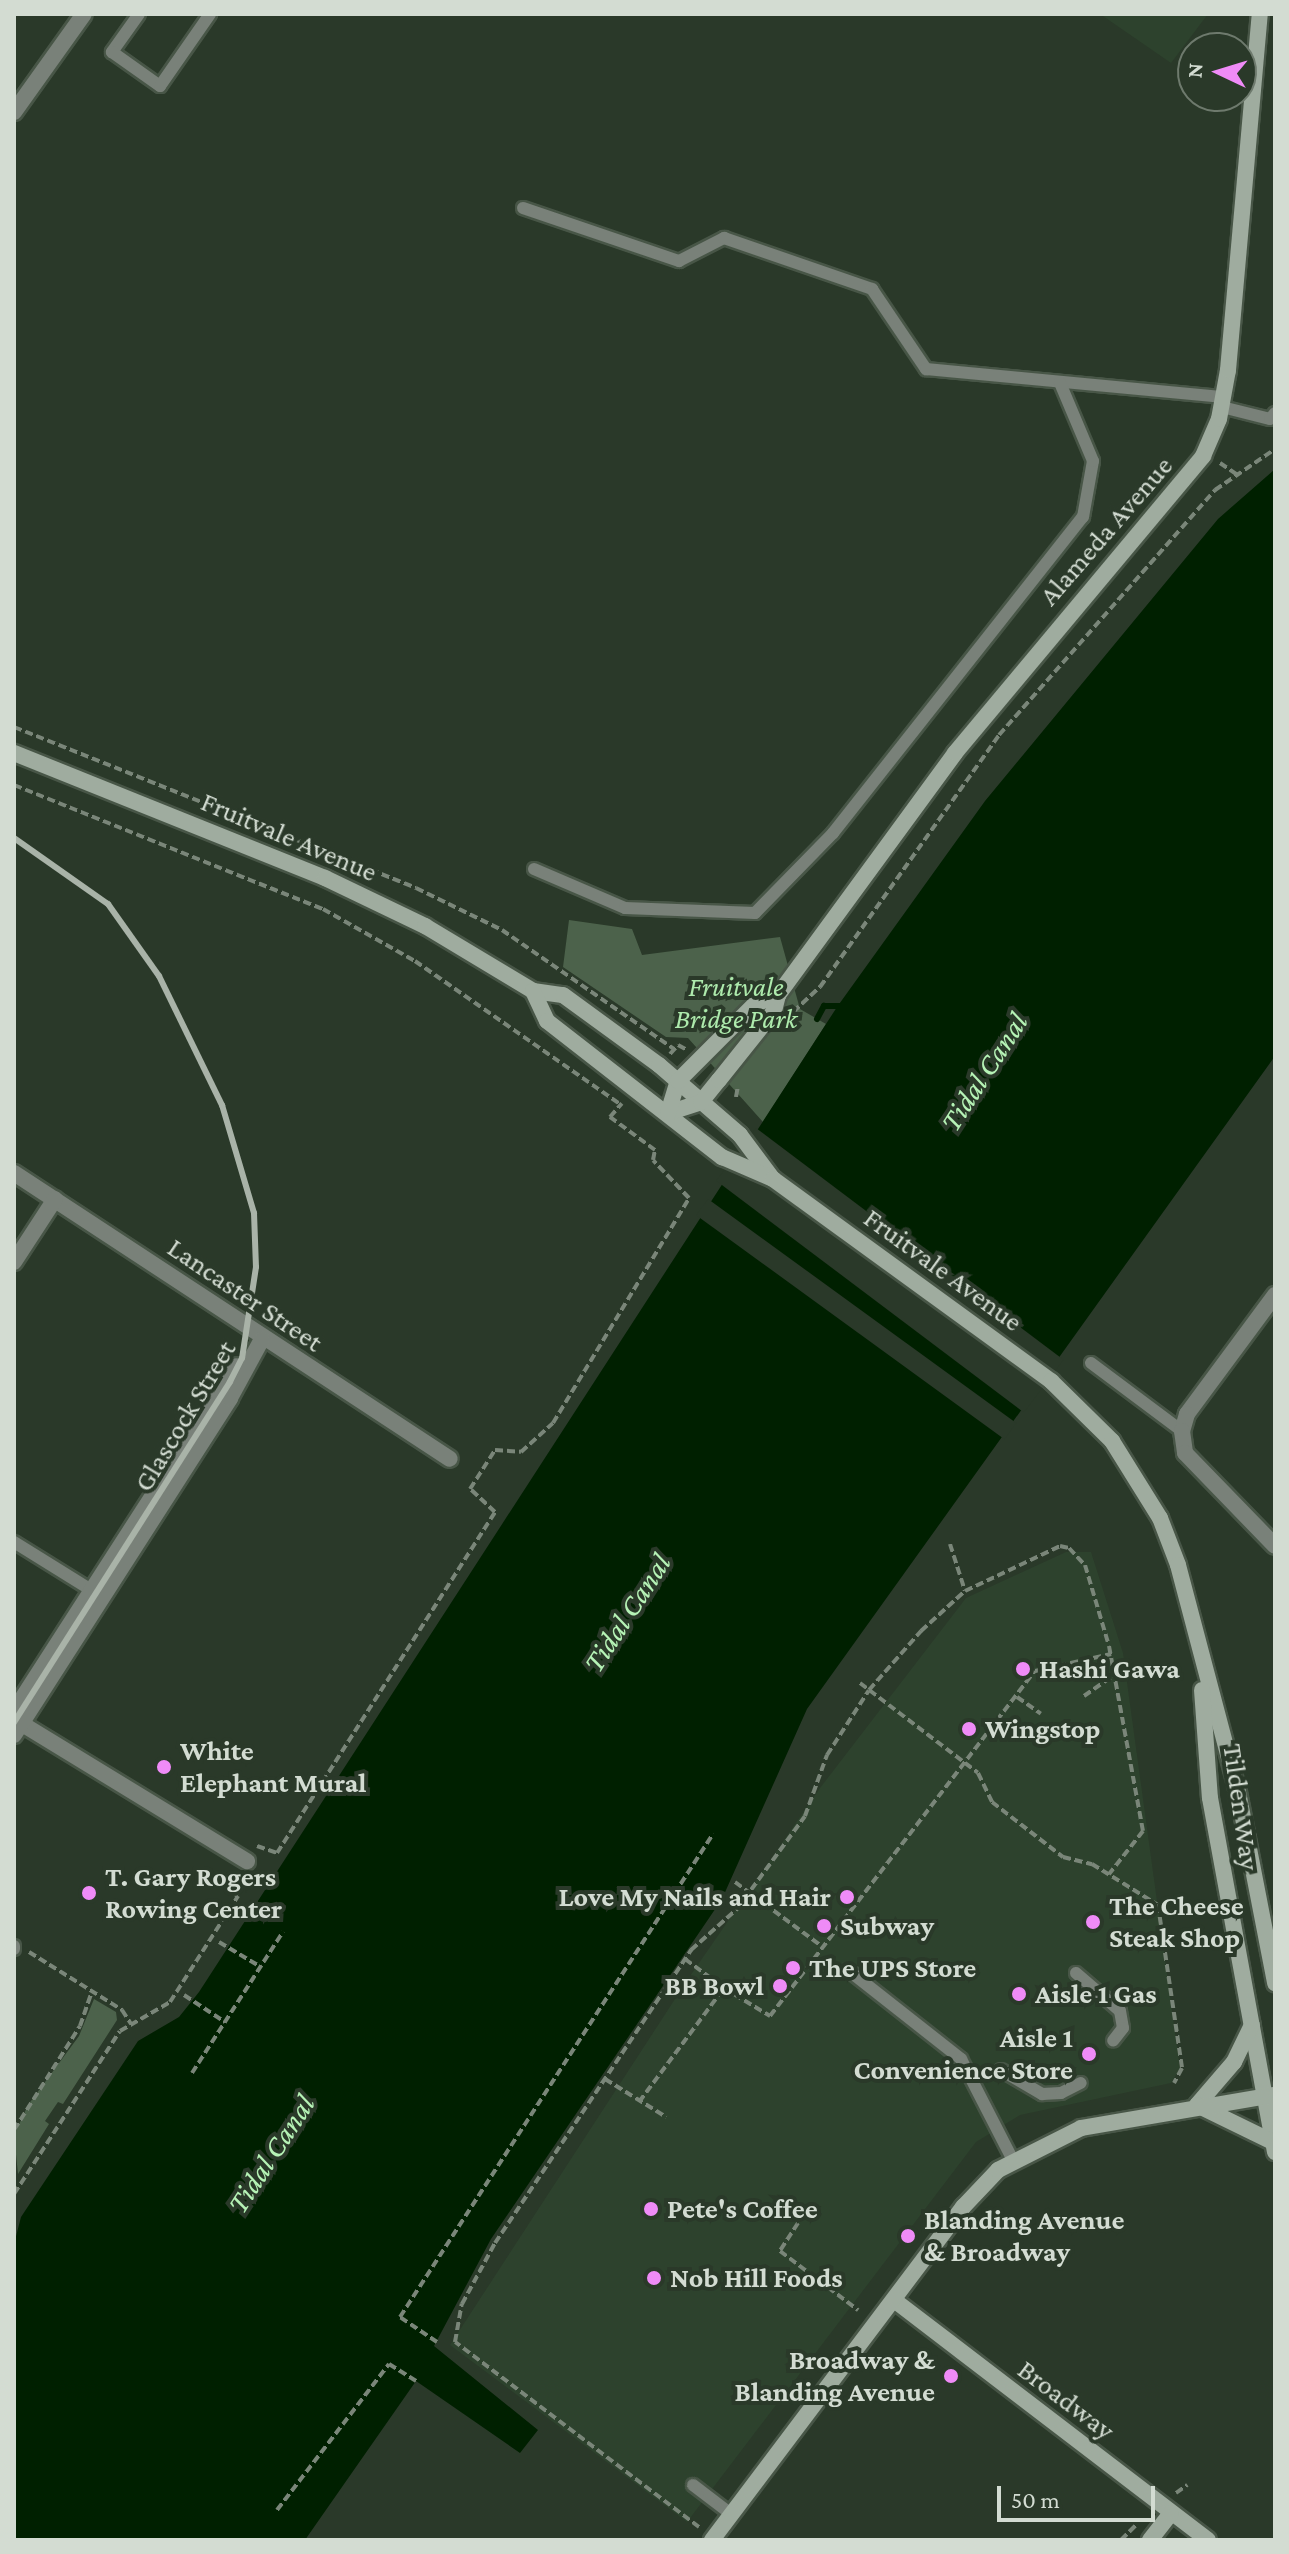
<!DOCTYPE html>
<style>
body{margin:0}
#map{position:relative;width:1289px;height:2554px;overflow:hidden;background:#2a3929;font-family:"Crimson Pro",serif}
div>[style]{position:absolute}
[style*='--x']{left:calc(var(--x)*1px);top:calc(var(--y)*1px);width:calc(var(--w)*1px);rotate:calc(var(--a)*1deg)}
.built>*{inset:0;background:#2d422d}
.green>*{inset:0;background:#4c624b}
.water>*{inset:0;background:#002000}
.pier>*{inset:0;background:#2a3929;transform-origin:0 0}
.stream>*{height:6px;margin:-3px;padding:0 3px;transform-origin:3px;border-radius:3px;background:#002000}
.path>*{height:4px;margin-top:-2px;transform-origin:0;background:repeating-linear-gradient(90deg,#7a8679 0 8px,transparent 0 12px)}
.roads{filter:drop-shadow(2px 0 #485647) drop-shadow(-2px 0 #485647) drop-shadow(0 2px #485647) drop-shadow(0 -2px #485647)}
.lane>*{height:12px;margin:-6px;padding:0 6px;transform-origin:6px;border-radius:6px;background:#798179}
.street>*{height:16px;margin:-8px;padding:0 8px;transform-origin:8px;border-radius:8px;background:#798179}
.secondary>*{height:16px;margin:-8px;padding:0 8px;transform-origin:8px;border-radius:8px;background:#9fac9f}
.rail>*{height:6px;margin:-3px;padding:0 3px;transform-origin:3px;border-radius:3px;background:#a9b3a8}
.dots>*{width:22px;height:22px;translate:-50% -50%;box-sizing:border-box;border:4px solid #2a3929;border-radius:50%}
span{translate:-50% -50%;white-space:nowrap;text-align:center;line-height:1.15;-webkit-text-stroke:8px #2a3929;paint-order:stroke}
.street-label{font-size:28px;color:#d3dcd2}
.park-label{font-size:28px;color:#aeebad;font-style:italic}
.poi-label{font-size:28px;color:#d3dcd2;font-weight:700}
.left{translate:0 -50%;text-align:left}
.right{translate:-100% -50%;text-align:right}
.water-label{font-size:30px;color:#b6f3b6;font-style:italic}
.frame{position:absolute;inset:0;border:16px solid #d3dcd2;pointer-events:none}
.north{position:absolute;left:1177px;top:32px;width:80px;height:80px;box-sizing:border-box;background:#2a3929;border:2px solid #6e7a6d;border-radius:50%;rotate:274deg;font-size:22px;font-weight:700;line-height:32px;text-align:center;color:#d3dcd2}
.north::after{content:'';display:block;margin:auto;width:28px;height:36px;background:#ef8bf7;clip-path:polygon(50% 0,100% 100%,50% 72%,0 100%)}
.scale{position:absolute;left:997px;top:2486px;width:158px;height:36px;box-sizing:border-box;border:4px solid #d3dcd2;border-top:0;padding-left:10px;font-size:24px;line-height:28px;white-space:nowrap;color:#d3dcd2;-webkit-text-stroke:6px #2a3929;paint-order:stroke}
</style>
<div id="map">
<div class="built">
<div style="clip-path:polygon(1100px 14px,1208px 14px,1171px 63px)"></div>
<div style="clip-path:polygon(1066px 1552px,1091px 1552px,1123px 1653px,1180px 2069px,1171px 2083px,1020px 2115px,976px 2142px,687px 2522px,450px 2345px,690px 1976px,820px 1788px,966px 1598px)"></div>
</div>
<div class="green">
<div style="clip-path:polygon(569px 920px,632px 929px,642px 955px,780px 937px,800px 1009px,826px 1024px,763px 1122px,688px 1038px,666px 1037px,563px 967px)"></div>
<div style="clip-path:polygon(94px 1999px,116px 2012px,117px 2020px,63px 2104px,58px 2102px,45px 2121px,49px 2124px,18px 2174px,14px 2135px,28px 2105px,79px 2036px)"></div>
</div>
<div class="water">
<div style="clip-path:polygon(1275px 469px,1275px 1056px,807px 1709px,722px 1899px,491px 2239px,434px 2346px,538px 2430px,520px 2453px,416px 2381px,305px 2540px,14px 2540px,14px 2244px,21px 2217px,138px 2041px,179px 2017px,199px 1992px,837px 1007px,985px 801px,1218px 519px)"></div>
</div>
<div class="pier">
<div style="left:756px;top:1128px;width:385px;height:66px;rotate:37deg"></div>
<div style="left:708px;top:1199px;width:381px;height:20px;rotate:36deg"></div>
</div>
<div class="stream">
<div style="--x:817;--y:1019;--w:15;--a:-62"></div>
<div style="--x:824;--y:1006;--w:21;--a:0"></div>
</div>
<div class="path">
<div style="--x:1220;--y:463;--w:22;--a:34"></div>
<div style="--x:14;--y:727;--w:433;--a:21.8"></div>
<div style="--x:416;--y:888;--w:96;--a:26"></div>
<div style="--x:502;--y:930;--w:209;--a:34.7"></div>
<div style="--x:14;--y:785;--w:333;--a:21.9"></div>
<div style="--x:323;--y:909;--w:106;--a:29.5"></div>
<div style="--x:415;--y:961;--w:250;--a:34.9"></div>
<div style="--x:793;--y:1012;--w:37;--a:-43"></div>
<div style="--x:820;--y:987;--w:309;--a:-54.6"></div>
<div style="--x:999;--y:735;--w:327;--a:-48.6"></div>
<div style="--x:1215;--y:490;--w:73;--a:-34.3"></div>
<div style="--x:670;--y:1054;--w:12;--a:-48"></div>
<div style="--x:678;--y:1045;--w:10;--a:29"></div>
<div style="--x:736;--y:1097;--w:11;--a:-80"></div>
<div style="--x:950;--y:1544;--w:49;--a:72.3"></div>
<div style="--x:860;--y:1683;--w:148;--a:37.3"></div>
<div style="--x:978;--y:1773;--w:32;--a:64"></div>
<div style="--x:992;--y:1802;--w:90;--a:37.8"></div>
<div style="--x:1063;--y:1857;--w:30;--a:14"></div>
<div style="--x:1092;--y:1864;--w:78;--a:31.8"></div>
<div style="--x:1158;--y:1905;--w:165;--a:81.6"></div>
<div style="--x:1182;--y:2068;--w:17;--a:118"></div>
<div style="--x:1084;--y:1696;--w:39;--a:-35"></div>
<div style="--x:1017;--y:1697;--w:29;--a:35"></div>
<div style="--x:257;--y:1846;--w:21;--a:19"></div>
<div style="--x:277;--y:1853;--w:405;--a:-57.4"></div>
<div style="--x:495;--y:1512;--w:34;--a:-137"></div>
<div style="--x:470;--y:1489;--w:46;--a:-57.3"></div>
<div style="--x:495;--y:1450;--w:26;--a:4"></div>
<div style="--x:521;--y:1452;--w:43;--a:-42.2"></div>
<div style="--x:553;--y:1423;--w:263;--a:-58.8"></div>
<div style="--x:689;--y:1198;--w:52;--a:-133.5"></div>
<div style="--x:653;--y:1160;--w:10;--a:-79"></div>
<div style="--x:655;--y:1150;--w:56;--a:-143.7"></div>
<div style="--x:610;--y:1117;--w:18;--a:-49"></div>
<div style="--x:735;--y:1882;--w:109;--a:36.5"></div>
<div style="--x:219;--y:1942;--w:49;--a:30.8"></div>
<div style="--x:29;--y:1952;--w:110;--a:31.9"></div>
<div style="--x:122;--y:2010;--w:17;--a:57"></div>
<div style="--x:685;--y:1959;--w:49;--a:36.6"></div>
<div style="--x:184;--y:1995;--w:49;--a:33.4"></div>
<div style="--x:192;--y:2073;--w:168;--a:-57.2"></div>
<div style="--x:605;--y:2079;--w:72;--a:31.9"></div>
<div style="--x:639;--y:2102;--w:142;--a:-53.3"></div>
<div style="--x:724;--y:1988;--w:54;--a:31.3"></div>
<div style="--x:770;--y:2016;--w:435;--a:-52.5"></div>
<div style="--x:1035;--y:1671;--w:78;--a:-12.6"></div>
<div style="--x:14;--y:2130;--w:123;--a:-57.6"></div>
<div style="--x:80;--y:2026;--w:37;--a:-71"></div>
<div style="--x:14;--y:2194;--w:194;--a:-57"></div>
<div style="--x:120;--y:2031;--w:58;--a:-30.1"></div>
<div style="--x:170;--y:2002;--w:126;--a:-57.3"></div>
<div style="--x:238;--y:1896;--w:12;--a:-149"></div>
<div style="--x:228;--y:1890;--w:16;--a:-55"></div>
<div style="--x:798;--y:2223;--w:33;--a:123"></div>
<div style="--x:780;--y:2251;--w:98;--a:37.1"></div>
<div style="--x:437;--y:2342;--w:45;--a:-146"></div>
<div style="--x:400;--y:2317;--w:576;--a:-57.06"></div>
<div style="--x:1176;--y:2493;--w:14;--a:-36"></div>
<div style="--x:277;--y:2510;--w:184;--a:-52.5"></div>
<div style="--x:389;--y:2364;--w:32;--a:32"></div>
<div style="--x:699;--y:2527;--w:306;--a:-142.8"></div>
<div style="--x:455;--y:2342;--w:39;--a:-80"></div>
<div style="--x:462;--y:2304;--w:69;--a:-61.6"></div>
<div style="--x:495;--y:2243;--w:353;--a:-56.2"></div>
<div style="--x:691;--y:1950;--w:62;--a:-41.7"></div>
<div style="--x:737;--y:1909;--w:115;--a:-53.8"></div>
<div style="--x:805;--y:1816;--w:65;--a:-70.2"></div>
<div style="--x:827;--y:1755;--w:77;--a:-57.1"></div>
<div style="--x:869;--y:1690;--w:79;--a:-48.6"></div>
<div style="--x:921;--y:1631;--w:59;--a:-42.3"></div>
<div style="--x:965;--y:1591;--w:105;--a:-25.3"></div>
<div style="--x:1060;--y:1546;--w:9;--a:13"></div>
<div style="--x:1069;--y:1548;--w:23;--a:47"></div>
<div style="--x:1085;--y:1565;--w:84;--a:73.5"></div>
<div style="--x:1109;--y:1646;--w:188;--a:79.6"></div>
<div style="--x:1143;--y:1831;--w:55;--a:128.3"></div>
<div style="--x:1121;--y:2540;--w:23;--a:-45"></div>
</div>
<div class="roads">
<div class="lane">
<div style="--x:139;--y:14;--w:47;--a:125.4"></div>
<div style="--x:112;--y:52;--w:59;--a:35.3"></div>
<div style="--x:160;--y:86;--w:88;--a:-55.2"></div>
<div style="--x:523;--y:208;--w:165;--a:18.8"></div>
<div style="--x:679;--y:261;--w:51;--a:-27.1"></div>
<div style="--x:724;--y:238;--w:157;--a:19"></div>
<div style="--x:872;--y:289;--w:97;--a:56"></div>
<div style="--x:926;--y:369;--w:299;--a:5.4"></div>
<div style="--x:1222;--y:407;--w:49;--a:14"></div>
<div style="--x:1270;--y:419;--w:8;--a:-50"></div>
<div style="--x:534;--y:869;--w:99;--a:23.2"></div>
<div style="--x:625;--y:908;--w:130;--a:2.2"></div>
<div style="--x:755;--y:913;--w:112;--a:-45.7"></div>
<div style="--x:833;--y:833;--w:403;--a:-51.7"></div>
<div style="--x:1083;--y:517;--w:57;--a:-79.9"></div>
<div style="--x:1093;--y:461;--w:85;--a:-112.9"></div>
<div style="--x:1091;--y:1363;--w:114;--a:36.8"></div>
<div style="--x:14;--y:1542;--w:97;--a:31.9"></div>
<div style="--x:14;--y:1946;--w:3;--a:90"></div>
<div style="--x:848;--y:1970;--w:144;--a:38.2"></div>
<div style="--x:961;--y:2059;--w:114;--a:62.8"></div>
<div style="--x:1076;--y:1973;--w:58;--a:40.8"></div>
<div style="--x:1120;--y:2011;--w:17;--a:80"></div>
<div style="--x:1123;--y:2028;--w:16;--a:128"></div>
<div style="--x:1001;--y:2070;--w:48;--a:30.3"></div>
<div style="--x:1042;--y:2094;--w:19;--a:-3"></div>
<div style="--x:1061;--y:2093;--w:22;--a:-27"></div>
<div style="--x:693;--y:2485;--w:48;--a:37.3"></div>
</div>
<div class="street">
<div style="--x:14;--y:112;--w:120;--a:-54.5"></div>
<div style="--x:14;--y:1173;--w:521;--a:33.26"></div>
<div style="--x:14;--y:1262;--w:75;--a:-56.9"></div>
<div style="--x:1275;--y:1295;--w:148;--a:126.5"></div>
<div style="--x:1187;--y:1414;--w:18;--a:106"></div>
<div style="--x:1182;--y:1431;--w:22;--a:82"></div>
<div style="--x:1185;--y:1453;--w:129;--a:45.9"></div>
<div style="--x:14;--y:1711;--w:410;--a:-57.2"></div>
<div style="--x:14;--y:1719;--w:273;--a:31.4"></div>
<div style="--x:14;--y:1735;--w:400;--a:-57.3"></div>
<div style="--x:230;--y:1398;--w:67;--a:-61.5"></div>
</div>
<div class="secondary">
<div style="--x:14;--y:753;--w:335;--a:21.9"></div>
<div style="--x:325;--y:878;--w:111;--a:25.6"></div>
<div style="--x:425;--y:926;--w:126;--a:31"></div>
<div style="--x:533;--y:991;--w:30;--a:8"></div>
<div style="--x:563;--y:995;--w:119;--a:36.1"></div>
<div style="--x:659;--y:1065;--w:107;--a:40.8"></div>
<div style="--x:740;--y:1135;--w:54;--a:53.3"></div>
<div style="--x:533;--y:991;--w:33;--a:65"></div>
<div style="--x:547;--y:1021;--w:222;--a:37.9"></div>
<div style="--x:722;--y:1157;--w:56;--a:23.3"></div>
<div style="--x:773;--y:1179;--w:344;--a:36"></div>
<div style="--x:1051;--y:1381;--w:86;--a:44.5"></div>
<div style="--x:1112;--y:1441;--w:91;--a:58.1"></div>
<div style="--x:1160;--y:1518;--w:50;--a:69"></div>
<div style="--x:1178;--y:1565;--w:235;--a:75.2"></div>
<div style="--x:1238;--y:1792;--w:195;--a:79"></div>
<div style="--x:668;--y:1113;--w:35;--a:-18"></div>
<div style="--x:701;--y:1102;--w:28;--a:-51"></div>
<div style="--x:719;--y:1080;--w:88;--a:-51.4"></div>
<div style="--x:774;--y:1011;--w:16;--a:-76"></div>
<div style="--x:778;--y:995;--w:300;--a:-53.8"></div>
<div style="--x:955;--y:753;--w:387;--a:-50.1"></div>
<div style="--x:1203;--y:456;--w:40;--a:-66.6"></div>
<div style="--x:1219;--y:419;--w:50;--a:-79.6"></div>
<div style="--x:1228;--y:370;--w:357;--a:-84.9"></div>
<div style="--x:668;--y:1113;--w:34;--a:-73"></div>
<div style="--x:678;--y:1081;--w:109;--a:-45"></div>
<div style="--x:755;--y:1004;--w:25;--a:-21"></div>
<div style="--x:1202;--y:1690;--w:108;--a:85.8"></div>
<div style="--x:1210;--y:1798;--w:360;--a:79.6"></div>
<div style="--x:1197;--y:2105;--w:57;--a:-49.3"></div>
<div style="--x:1234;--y:2062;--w:41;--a:-64.1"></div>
<div style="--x:1197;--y:2105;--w:85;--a:26"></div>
<div style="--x:894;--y:2300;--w:395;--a:37.4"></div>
<div style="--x:712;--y:2540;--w:418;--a:-53"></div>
<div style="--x:964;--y:2206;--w:50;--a:-46.6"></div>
<div style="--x:998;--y:2170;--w:93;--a:-26.8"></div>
<div style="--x:1081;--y:2128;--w:197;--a:-9.7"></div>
<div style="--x:1150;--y:2540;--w:34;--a:-52"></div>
</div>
</div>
<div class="rail">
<div style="--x:14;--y:838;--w:115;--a:35.1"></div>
<div style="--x:108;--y:904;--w:88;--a:54.7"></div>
<div style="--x:159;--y:976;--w:144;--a:64"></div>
<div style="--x:222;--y:1105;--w:113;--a:73.5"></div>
<div style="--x:254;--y:1213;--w:54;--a:87.9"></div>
<div style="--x:256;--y:1267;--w:92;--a:98.7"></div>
<div style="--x:242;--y:1358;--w:27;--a:117"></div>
<div style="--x:230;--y:1382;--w:404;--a:122.4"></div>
</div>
<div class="dots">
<div style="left:1023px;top:1669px;background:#ef8bf7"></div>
<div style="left:969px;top:1729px;background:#ef8bf7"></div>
<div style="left:164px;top:1767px;background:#ef8bf7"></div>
<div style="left:89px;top:1893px;background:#ef8bf7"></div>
<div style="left:847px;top:1897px;background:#ef8bf7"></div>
<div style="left:1093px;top:1922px;background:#ef8bf7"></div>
<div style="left:824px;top:1926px;background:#ef8bf7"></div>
<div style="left:793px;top:1968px;background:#ef8bf7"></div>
<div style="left:780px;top:1986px;background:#ef8bf7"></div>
<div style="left:1019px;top:1994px;background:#ef8bf7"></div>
<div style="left:1089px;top:2054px;background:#ef8bf7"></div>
<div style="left:651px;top:2209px;background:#ef8bf7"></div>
<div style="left:908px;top:2236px;background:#ef8bf7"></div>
<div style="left:654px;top:2278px;background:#ef8bf7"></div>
<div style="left:951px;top:2376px;background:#ef8bf7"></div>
</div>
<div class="street-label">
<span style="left:1106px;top:531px;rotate:-49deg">Alameda Avenue</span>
<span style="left:289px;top:837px;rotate:23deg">Fruitvale Avenue</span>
<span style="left:943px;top:1270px;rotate:36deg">Fruitvale Avenue</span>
<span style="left:245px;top:1295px;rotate:34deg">Lancaster Street</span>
<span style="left:185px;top:1416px;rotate:-59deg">Glascock Street</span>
<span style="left:1241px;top:1807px;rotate:82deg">Tilden Way</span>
<span style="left:1066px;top:2400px;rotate:37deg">Broadway</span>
</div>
<div class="park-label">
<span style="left:736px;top:1003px">Fruitvale<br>Bridge Park</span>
</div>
<div class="poi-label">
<span class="left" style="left:1039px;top:1669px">Hashi Gawa</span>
<span class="left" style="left:985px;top:1729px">Wingstop</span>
<span class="left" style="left:180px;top:1767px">White<br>Elephant Mural</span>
<span class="left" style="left:105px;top:1893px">T. Gary Rogers<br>Rowing Center</span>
<span class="right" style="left:831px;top:1897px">Love My Nails and Hair</span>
<span class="left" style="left:1109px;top:1922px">The Cheese<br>Steak Shop</span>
<span class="left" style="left:840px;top:1926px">Subway</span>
<span class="left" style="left:809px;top:1968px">The UPS Store</span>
<span class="right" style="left:764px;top:1986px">BB Bowl</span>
<span class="left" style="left:1035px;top:1994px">Aisle 1 Gas</span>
<span class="right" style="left:1073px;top:2054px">Aisle 1<br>Convenience Store</span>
<span class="left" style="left:667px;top:2209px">Pete's Coffee</span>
<span class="left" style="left:924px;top:2236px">Blanding Avenue<br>&amp; Broadway</span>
<span class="left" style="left:670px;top:2278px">Nob Hill Foods</span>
<span class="right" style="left:935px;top:2376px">Broadway &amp;<br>Blanding Avenue</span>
</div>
<div class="water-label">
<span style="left:984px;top:1072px;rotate:-57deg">Tidal Canal</span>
<span style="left:627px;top:1613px;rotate:-57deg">Tidal Canal</span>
<span style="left:271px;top:2154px;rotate:-57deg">Tidal Canal</span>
</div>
<div class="frame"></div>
<div class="north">N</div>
<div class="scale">50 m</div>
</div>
